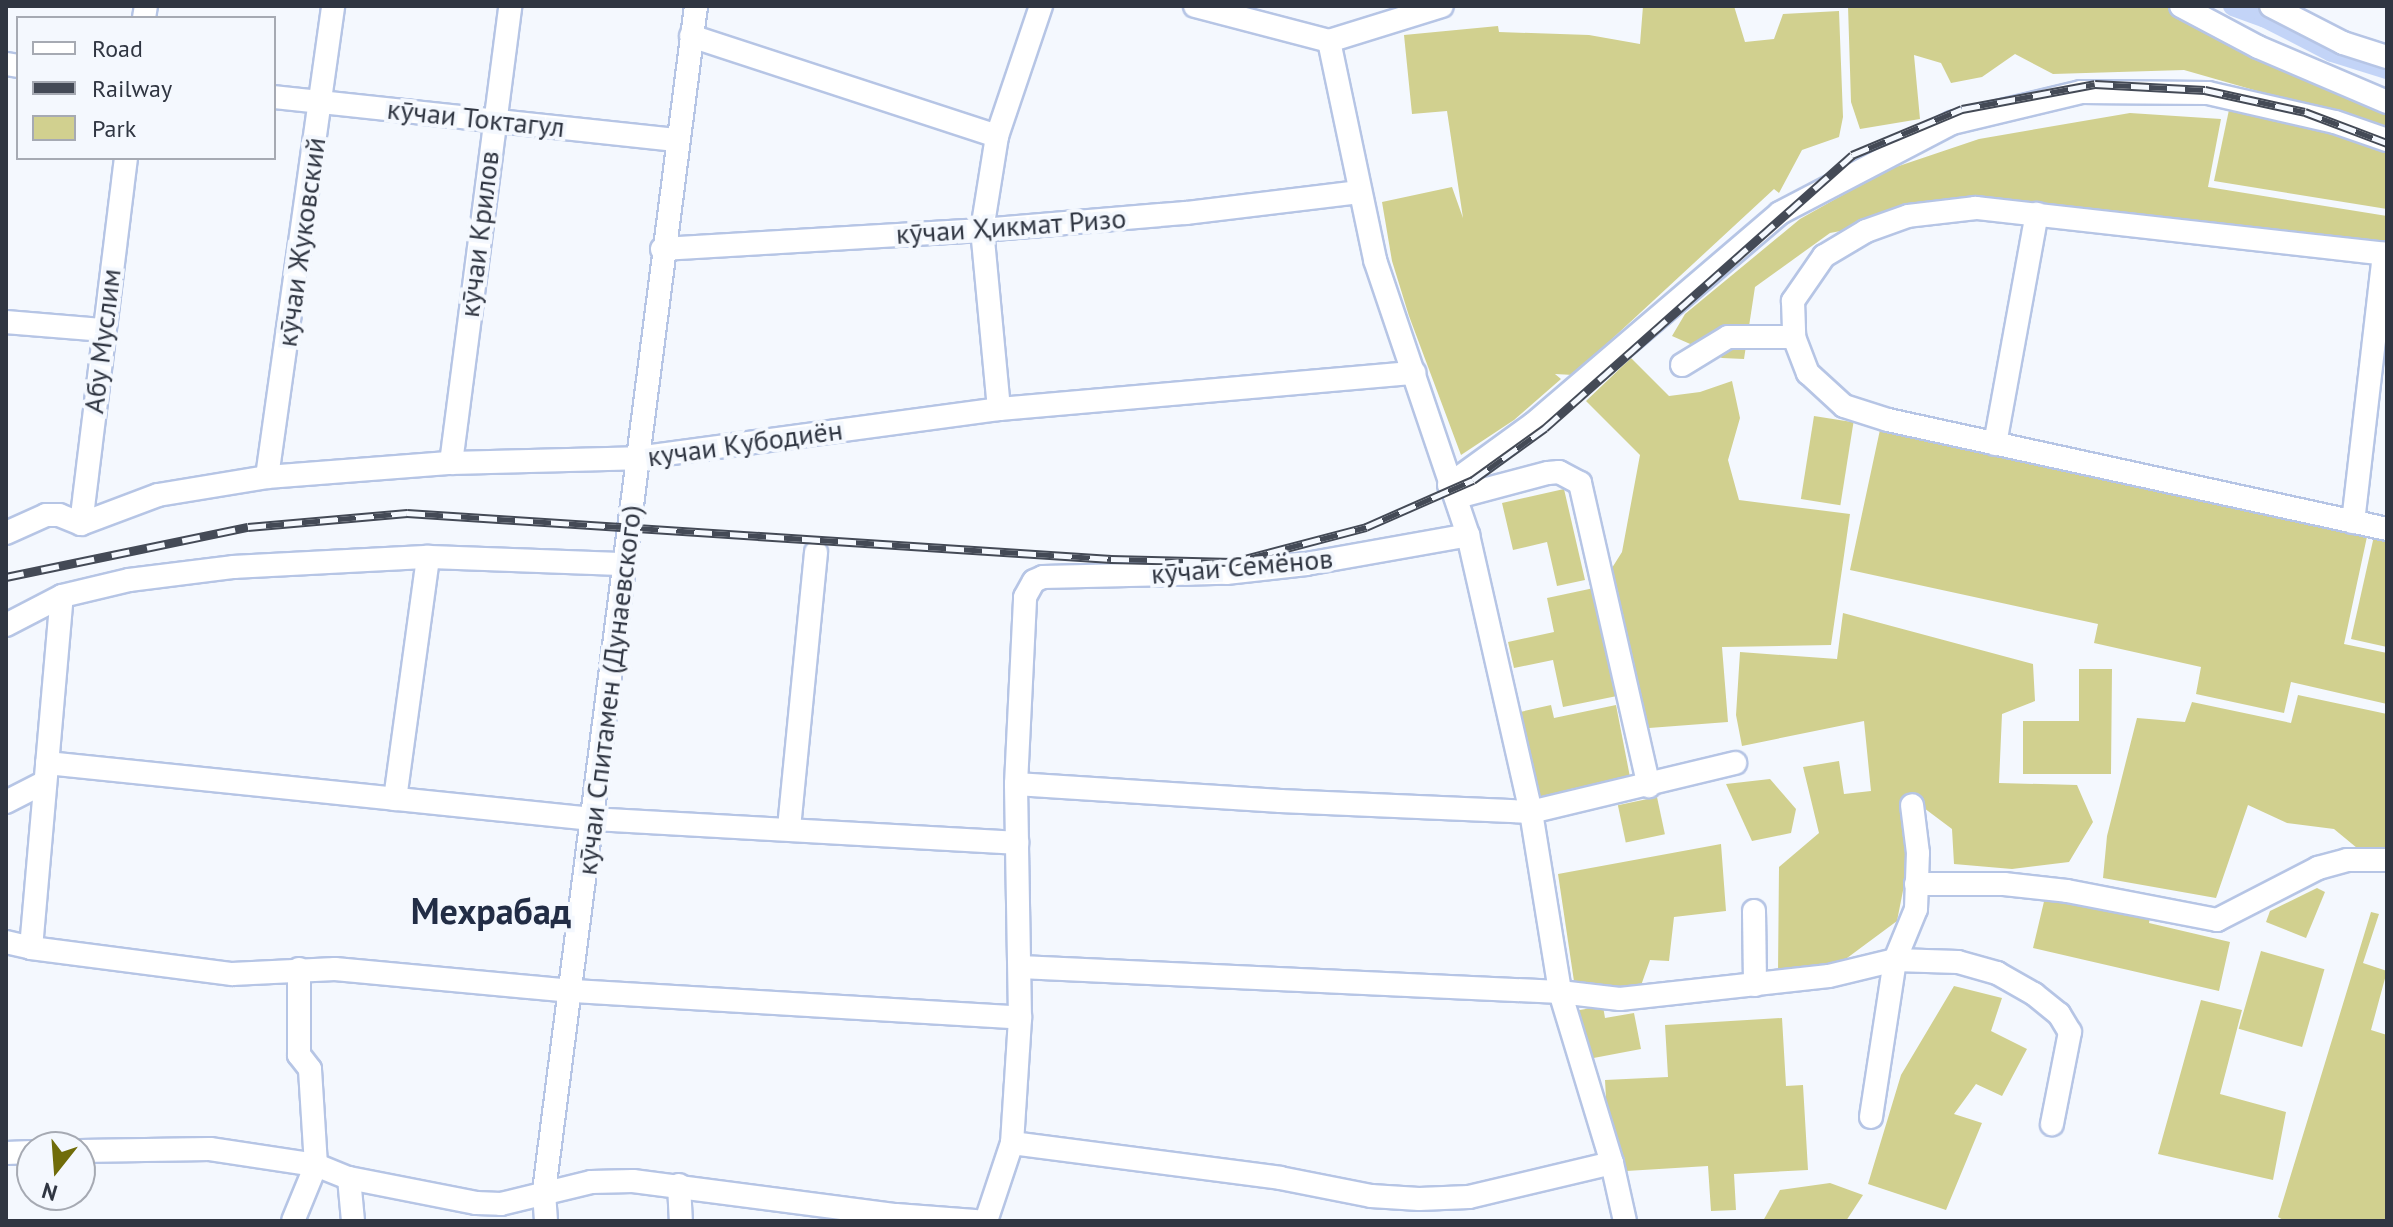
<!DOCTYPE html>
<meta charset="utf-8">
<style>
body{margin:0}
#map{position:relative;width:2393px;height:1227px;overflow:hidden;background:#f4f8fe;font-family:"PT Sans",sans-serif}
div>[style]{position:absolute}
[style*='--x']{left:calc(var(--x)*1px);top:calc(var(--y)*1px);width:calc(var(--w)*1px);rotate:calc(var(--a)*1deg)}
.green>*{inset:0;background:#d1d08f;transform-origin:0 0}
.canal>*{height:20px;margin:-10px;padding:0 10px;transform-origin:10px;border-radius:10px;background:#c3d4f7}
.roads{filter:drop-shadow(2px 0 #b6c5e5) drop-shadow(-2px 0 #b6c5e5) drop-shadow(0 2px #b6c5e5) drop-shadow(0 -2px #b6c5e5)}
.minor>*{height:22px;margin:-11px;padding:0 11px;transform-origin:11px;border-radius:11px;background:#fff}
.rail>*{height:9px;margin-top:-4.5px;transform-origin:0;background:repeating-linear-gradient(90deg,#f4f8fe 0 18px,#444a56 0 36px);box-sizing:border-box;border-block:2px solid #444a56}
span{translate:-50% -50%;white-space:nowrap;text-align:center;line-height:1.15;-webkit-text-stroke:8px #f4f8fe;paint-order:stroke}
.street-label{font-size:28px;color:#303642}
.district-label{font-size:36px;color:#222d45;font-weight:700}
.frame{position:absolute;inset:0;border:8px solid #303642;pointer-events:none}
.legend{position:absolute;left:16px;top:16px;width:260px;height:144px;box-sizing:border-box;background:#f4f8fe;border:2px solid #a6aab3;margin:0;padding:10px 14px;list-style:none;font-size:24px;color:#303642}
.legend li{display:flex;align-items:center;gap:16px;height:40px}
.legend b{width:40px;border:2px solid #a6aab3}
.north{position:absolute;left:16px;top:1131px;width:80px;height:80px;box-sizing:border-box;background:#f4f8fe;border:2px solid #a6aab3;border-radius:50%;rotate:197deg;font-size:22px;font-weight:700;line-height:32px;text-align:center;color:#303642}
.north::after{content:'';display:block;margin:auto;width:28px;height:36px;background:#706c09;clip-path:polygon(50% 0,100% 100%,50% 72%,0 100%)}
</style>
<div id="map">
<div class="green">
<div style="clip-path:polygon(1643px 6px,1734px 6px,1745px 42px,1774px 39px,1783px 14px,1839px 11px,1843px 117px,1839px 137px,1802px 150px,1779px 193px,1774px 189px,1573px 375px,1555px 374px,1561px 379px,1514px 420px,1461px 455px,1409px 316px,1392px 261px,1382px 202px,1452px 187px,1463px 218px,1447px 111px,1412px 114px,1404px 35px,1498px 26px,1499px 32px,1589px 35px,1640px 44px)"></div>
<div style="clip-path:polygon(1848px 6px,2172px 6px,2387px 107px,2387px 128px,2184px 70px,2053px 74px,2015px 54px,1982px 77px,1951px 83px,1941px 63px,1914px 55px,1920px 119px,1860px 129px,1851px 102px)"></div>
<div style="clip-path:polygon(2230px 105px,2302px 121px,2387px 148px,2387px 209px,2214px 181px)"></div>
<div style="clip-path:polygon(2130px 113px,2221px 119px,2208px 187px,2387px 216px,2387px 245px,1998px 201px,1830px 233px,1755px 287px,1744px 359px,1722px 358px,1672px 336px,1685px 314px,1800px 219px,1887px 170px,1979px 139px)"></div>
<div style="clip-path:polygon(1631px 358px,1669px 396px,1700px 392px,1732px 381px,1740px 418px,1728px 460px,1739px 500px,1850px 514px,1831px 645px,1722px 647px,1728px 722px,1649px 728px,1605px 579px,1622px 552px,1640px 455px,1586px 401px)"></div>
<div style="left:1814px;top:416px;width:40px;height:84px;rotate:9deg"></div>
<div style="clip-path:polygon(1881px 425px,2368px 532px,2344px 644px,2387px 653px,2387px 704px,2291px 682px,2284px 713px,2196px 694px,2201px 667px,2094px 643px,2098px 624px,1850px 570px)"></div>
<div style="clip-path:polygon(1564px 489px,1585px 580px,1557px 586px,1547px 542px,1513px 550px,1502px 503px)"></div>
<div style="clip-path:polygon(2374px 536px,2387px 540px,2387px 647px,2351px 639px)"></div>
<div style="clip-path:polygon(1594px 588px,1617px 696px,1563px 707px,1553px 660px,1514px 668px,1508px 642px,1554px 632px,1547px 598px)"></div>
<div style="clip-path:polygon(1843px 613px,2033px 664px,2035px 701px,2002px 714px,1999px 783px,2077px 785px,2093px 822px,2069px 862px,2012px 869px,1954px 864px,1952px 829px,1920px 805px,1897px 921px,1843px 961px,1778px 971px,1779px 867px,1819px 833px,1803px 767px,1839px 761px,1844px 794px,1871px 791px,1864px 721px,1742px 746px,1736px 715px,1740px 652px,1837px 659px)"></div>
<div style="clip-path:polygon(2079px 669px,2112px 669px,2111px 774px,2023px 774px,2023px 721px,2079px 721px)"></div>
<div style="clip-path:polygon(2298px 695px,2387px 714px,2387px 852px,2357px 848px,2334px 829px,2287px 823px,2248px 805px,2216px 898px,2103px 878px,2107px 836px,2137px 718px,2185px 722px,2192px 702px,2291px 723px)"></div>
<div style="clip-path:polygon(1551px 705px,1554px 718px,1616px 705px,1630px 777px,1571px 789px,1572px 797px,1538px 803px,1520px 712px)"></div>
<div style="clip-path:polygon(1770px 779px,1796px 809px,1791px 833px,1752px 841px,1726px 784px)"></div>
<div style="left:1657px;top:797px;width:38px;height:40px;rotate:78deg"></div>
<div style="clip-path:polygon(1721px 844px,1726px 911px,1674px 917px,1669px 961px,1650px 960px,1638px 994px,1575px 988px,1558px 874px)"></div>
<div style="clip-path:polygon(2317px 888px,2325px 892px,2306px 938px,2266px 922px,2270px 911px)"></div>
<div style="clip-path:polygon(2046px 893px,2150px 917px,2149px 923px,2230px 942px,2219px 991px,2033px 948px)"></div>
<div style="clip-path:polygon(2371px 912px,2379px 914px,2363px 963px,2387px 971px,2371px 1030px,2387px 1035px,2387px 1221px,2285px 1221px,2278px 1217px)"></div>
<div style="left:2261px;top:951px;width:66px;height:81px;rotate:16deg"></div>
<div style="clip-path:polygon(1954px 986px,2002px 998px,1991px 1031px,2027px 1049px,2002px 1096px,1976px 1084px,1954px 1114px,1982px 1123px,1946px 1210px,1868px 1184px,1901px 1075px)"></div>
<div style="clip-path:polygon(2201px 1000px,2242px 1010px,2220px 1094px,2286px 1112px,2273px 1180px,2158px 1154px)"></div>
<div style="clip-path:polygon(1603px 1006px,1605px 1018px,1634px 1013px,1641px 1049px,1583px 1060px,1574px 1011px)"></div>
<div style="clip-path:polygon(1782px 1018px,1786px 1086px,1803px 1085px,1808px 1170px,1734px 1174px,1736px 1210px,1711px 1211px,1708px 1166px,1610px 1172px,1605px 1080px,1668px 1077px,1665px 1025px)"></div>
<div style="clip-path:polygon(1830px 1183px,1863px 1195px,1846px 1221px,1763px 1221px,1780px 1190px)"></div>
</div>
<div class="canal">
<div style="--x:2233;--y:6;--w:33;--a:20"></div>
<div style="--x:2264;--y:17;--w:76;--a:27.2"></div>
<div style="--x:2332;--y:52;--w:58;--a:17.2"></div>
</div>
<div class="roads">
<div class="minor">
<div style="--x:1195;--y:6;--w:138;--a:14.6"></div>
<div style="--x:1329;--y:41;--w:224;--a:78.1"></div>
<div style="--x:1375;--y:260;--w:290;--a:71.3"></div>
<div style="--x:1468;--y:535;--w:284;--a:77.2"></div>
<div style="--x:1531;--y:812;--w:182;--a:80.8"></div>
<div style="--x:1560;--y:992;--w:179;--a:73.1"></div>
<div style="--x:1612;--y:1163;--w:59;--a:77.4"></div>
<div style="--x:2181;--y:6;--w:87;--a:28"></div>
<div style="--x:2258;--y:47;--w:140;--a:23.1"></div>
<div style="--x:2271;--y:6;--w:81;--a:27.2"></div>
<div style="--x:2343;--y:43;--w:46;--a:17.7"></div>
<div style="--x:144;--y:18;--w:12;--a:-81"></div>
<div style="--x:691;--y:36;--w:322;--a:18.1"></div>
<div style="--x:1329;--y:41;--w:118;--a:-17.2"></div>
<div style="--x:6;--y:64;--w:12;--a:9"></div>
<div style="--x:274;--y:97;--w:405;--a:6.1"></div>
<div style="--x:662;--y:249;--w:321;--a:-3.4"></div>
<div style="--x:982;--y:230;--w:205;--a:-4.8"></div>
<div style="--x:1186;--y:213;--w:174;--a:-6.9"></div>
<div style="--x:2387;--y:254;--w:414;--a:-173.6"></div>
<div style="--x:1976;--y:208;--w:68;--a:173.3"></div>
<div style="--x:1908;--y:216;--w:45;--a:160.3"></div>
<div style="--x:1866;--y:231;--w:49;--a:149.2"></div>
<div style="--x:1824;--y:256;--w:55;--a:124.6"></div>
<div style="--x:1793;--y:301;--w:36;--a:88"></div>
<div style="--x:1794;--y:337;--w:39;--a:69"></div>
<div style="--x:1808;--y:373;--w:49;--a:42.5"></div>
<div style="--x:1844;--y:406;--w:46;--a:17.7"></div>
<div style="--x:1888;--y:420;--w:511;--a:12.32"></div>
<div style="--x:6;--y:322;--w:97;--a:4.7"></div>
<div style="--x:1682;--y:365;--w:54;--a:-31.3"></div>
<div style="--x:1728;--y:337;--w:66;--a:0"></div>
<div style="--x:999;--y:409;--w:180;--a:-95.4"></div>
<div style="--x:982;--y:230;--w:95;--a:-80.9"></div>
<div style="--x:997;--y:136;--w:137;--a:-71.3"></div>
<div style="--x:1995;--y:444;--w:234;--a:-79.7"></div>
<div style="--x:451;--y:463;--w:461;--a:-82.6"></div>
<div style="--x:267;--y:477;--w:476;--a:-82"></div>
<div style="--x:1449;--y:485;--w:104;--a:-36"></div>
<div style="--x:1533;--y:424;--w:325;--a:-40.5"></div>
<div style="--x:1780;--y:213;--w:194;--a:-27.6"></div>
<div style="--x:1952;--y:123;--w:133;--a:-13.5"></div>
<div style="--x:2081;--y:92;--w:127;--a:0.5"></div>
<div style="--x:2208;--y:93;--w:130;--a:12.9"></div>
<div style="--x:2335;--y:122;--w:55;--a:19.1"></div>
<div style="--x:1457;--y:497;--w:94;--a:-14.8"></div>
<div style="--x:1548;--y:473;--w:11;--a:-5"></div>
<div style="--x:1559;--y:472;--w:24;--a:28"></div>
<div style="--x:1580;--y:483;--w:311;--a:77.2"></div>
<div style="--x:2353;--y:522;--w:270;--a:-83.4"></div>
<div style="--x:81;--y:524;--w:82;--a:-20.6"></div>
<div style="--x:158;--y:495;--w:110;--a:-9.4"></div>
<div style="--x:267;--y:477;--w:185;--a:-4.4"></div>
<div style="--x:451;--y:463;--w:186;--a:-1.5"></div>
<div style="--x:637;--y:458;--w:365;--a:-7.7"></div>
<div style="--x:999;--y:409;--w:417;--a:-5"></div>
<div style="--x:81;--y:524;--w:369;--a:-83"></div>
<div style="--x:6;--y:533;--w:44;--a:-24.2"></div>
<div style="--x:46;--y:515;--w:13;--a:0"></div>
<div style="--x:59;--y:515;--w:24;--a:22"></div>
<div style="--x:6;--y:625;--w:63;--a:-27.4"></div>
<div style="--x:62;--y:596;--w:69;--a:-13.4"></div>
<div style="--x:129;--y:580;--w:106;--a:-7.1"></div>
<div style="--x:234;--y:567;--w:194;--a:-3"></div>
<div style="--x:47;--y:763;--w:548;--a:5.87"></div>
<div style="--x:592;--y:819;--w:426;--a:3.2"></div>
<div style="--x:1017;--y:843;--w:59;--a:-91"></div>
<div style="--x:1016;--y:784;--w:187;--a:-87.2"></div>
<div style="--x:1025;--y:597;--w:18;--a:-61"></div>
<div style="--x:1034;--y:581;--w:10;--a:-24"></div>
<div style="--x:1043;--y:577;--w:183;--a:-1.3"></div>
<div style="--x:1226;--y:573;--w:81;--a:-6.4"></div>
<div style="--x:1306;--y:564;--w:165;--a:-10.1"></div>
<div style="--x:1016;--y:784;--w:265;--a:3.7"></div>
<div style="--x:1280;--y:801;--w:251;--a:2.5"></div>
<div style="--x:1531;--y:812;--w:210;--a:-13.5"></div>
<div style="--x:395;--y:799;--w:244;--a:-82.2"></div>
<div style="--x:428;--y:557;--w:195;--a:2.1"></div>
<div style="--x:6;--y:802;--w:44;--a:-27.1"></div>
<div style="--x:789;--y:828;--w:277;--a:-84.4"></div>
<div style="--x:1916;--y:884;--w:88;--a:0"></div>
<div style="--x:2004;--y:884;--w:63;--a:6.3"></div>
<div style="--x:2067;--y:891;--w:153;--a:10.9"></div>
<div style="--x:2217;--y:920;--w:114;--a:-27.2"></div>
<div style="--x:2318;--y:868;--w:30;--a:-15"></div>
<div style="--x:2347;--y:860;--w:40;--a:0"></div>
<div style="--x:1754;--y:911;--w:74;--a:89.2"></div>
<div style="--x:6;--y:942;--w:26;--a:13"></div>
<div style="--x:31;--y:948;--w:353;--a:-85"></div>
<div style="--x:31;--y:948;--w:203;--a:7.4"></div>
<div style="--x:232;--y:974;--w:103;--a:-2.8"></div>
<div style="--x:335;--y:969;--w:238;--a:5.3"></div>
<div style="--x:572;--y:991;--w:449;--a:3.4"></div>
<div style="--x:1020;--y:967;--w:541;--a:2.65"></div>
<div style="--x:1560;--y:992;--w:60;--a:6.7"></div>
<div style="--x:1620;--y:999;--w:210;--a:-6.3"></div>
<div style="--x:1829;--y:976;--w:68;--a:-13.6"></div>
<div style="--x:1895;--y:960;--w:55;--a:-67.6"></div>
<div style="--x:1916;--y:909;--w:56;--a:-88"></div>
<div style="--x:1918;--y:853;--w:48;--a:-97.1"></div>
<div style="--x:1871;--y:1117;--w:159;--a:-81.3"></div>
<div style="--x:1895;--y:960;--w:63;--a:1.8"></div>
<div style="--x:1958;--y:962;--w:41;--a:15.8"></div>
<div style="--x:1997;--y:973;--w:43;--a:29.6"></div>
<div style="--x:2034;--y:994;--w:32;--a:39"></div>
<div style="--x:2059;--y:1014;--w:21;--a:59"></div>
<div style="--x:2070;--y:1032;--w:94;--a:101.1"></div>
<div style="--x:1012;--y:1143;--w:270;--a:7.4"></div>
<div style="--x:1280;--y:1178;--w:93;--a:11.2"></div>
<div style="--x:1371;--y:1196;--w:48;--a:3.6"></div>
<div style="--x:1419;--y:1199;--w:50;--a:-2.3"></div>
<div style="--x:1469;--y:1197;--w:147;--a:-13.4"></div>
<div style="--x:80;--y:1151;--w:130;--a:-0.9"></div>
<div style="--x:210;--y:1149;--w:107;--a:8.6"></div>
<div style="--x:316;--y:1165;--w:35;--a:22"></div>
<div style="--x:349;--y:1178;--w:129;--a:11.1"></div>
<div style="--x:476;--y:1203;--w:25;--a:2"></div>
<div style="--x:501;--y:1204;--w:93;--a:-13.7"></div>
<div style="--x:591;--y:1182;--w:42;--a:-1.4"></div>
<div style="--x:633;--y:1181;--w:265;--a:7.4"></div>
<div style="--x:896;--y:1215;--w:79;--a:4.3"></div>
<div style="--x:6;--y:1153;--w:26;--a:-2"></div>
<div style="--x:349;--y:1178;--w:43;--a:84.7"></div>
<div style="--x:679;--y:1185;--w:36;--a:87"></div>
<div style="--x:293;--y:1221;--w:61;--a:-67.7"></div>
<div style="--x:316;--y:1165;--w:96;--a:-93.6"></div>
<div style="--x:310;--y:1069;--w:18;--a:-128"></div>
<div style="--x:299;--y:1055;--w:86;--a:-90"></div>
<div style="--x:546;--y:1221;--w:30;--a:-94"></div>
<div style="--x:544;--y:1191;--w:1195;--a:-82.69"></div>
<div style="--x:986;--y:1221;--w:82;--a:-71.6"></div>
<div style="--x:1012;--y:1143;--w:125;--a:-86.3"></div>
<div style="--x:1020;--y:1018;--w:175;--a:-91"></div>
</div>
</div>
<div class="rail">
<div style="--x:6;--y:577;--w:247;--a:-11.7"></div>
<div style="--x:248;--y:527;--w:160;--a:-5"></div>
<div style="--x:407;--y:513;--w:706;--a:3.74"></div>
<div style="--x:1111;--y:559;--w:122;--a:1.4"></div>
<div style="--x:1233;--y:562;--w:138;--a:-14.7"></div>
<div style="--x:1366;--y:527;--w:117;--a:-23.7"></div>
<div style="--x:1473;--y:480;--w:89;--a:-35.8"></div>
<div style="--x:1545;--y:428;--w:411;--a:-41.6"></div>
<div style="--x:1852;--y:155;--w:119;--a:-22.7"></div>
<div style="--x:1962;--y:109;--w:135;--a:-10.6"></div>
<div style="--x:2095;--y:84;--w:110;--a:3.1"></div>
<div style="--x:2205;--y:90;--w:102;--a:12.4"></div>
<div style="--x:2305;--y:112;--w:88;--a:20.7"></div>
</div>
<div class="street-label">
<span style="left:476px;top:118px;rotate:6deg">кӯчаи Токтагул</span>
<span style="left:1011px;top:226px;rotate:-4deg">кӯчаи Ҳикмат Ризо</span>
<span style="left:479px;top:234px;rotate:-83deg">кӯчаи Крилов</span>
<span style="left:301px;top:242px;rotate:-82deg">кӯчаи Жуковский</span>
<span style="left:102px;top:341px;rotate:-83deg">Абу Муслим</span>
<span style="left:745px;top:443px;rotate:-8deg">кучаи Кубодиён</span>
<span style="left:1242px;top:566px;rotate:-5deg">кӯчаи Семёнов</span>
<span style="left:609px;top:690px;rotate:-83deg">кӯчаи Спитамен (Дунаевского)</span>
</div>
<div class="district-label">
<span style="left:491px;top:911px">Мехрабад</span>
</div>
<div class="frame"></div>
<ul class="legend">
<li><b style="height:10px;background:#fff"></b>Road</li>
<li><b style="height:10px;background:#444a56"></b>Railway</li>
<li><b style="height:22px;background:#d1d08f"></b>Park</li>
</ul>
<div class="north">N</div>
</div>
